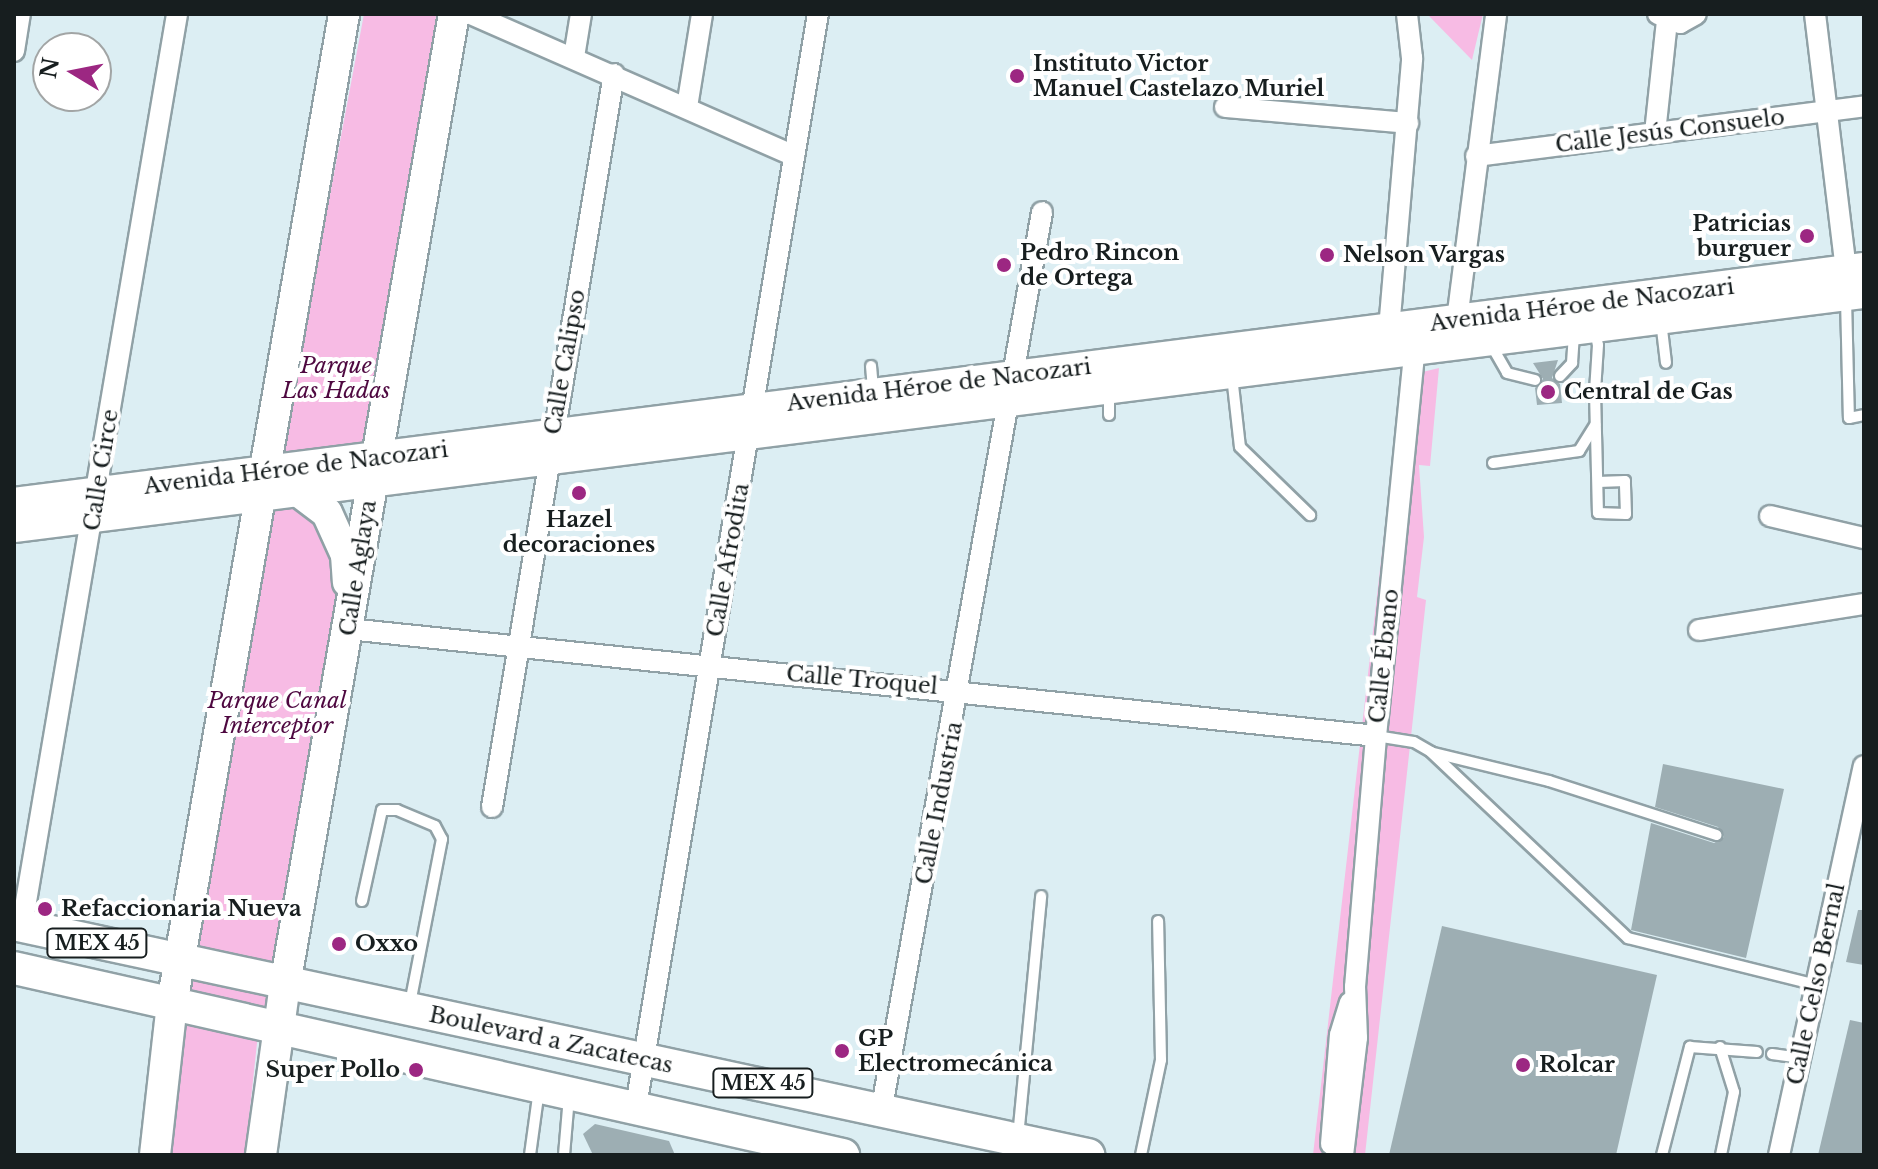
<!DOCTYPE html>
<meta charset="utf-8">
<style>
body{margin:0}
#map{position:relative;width:1878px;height:1169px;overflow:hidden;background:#dceef3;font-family:"Libre Baskerville",serif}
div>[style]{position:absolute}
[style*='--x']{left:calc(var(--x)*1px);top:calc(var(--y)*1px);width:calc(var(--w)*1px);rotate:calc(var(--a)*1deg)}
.green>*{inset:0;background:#f7bbe4}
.building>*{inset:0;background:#9daeb3}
.roads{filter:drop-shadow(2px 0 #90a1a6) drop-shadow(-2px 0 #90a1a6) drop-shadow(0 2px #90a1a6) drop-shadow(0 -2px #90a1a6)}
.lane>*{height:10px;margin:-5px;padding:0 5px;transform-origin:5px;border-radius:5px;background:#fff}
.street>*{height:20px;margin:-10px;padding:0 10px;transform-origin:10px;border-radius:10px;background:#fff}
.secondary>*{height:30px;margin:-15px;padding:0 15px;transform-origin:15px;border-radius:15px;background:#fff}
.primary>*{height:32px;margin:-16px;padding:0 16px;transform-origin:16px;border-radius:16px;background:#fff}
.dots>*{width:22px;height:22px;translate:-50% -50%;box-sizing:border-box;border:4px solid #fff;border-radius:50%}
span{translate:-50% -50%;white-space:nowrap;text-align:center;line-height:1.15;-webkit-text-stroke:8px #fff;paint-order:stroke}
.shield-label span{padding:2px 6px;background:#fff;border:2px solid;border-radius:6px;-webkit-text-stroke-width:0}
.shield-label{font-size:20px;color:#171e1f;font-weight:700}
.poi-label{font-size:22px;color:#171e1f;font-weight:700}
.left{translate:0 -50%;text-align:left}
.right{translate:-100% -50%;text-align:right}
.street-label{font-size:22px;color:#171e1f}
.park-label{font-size:22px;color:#4e0840;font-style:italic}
.frame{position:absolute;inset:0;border:16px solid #171e1f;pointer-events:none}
.north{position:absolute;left:32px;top:32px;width:80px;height:80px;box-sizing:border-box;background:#fff;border:2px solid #a2a5a5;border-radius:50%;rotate:280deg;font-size:22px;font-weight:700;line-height:32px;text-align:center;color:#171e1f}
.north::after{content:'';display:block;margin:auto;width:28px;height:36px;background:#9c2782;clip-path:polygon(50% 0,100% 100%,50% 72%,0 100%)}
</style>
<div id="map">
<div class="green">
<div style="clip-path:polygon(364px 14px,436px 14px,432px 73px,365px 445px,281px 456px)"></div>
<div style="clip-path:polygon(1428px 14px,1483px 14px,1472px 60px,1429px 16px)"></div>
<div style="clip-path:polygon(1439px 368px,1430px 466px,1419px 465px,1424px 537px,1417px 597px,1426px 600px,1365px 1155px,1313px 1155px,1402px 377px)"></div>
<div style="clip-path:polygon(291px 498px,324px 533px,336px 558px,343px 614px,280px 948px,257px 1043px,245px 1155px,166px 1155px,179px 1024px,269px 502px)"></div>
</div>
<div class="building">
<div style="clip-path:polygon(1558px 360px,1552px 378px,1560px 384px,1562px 403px,1537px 405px,1535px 388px,1543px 379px,1533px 363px)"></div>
<div style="clip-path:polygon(1663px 764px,1784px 789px,1746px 958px,1631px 930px,1651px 823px,1714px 843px,1724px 837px,1718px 827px,1655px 807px)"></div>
<div style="clip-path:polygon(1858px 910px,1864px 910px,1864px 965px,1846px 962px)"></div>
<div style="clip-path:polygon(1442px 926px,1657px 975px,1616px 1155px,1389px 1155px)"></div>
<div style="clip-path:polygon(1850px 1020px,1864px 1023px,1864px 1155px,1818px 1155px)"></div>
<div style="clip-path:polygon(595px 1124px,669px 1141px,675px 1155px,593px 1155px,583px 1134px)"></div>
</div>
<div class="roads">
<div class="lane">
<div style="--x:1846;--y:299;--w:119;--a:88.6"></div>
<div style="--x:1849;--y:418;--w:15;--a:-11"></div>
<div style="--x:1661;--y:321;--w:42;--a:83.2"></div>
<div style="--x:1595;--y:330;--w:15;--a:79"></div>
<div style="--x:1598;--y:345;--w:47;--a:93.7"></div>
<div style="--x:1595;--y:392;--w:121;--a:88.6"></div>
<div style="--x:1598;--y:513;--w:28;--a:2"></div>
<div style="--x:1626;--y:514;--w:33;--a:-92"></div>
<div style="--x:1625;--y:481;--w:27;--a:178"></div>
<div style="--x:1490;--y:343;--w:34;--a:60"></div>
<div style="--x:1507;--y:373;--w:29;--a:14"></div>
<div style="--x:871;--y:366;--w:25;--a:85"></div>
<div style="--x:1232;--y:376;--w:71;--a:83.6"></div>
<div style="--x:1240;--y:447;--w:98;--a:44.2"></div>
<div style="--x:1560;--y:376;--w:18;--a:-47"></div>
<div style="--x:1572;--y:363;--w:31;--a:-86"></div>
<div style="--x:1109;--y:393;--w:22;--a:90"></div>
<div style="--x:1493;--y:463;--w:87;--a:-7.9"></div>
<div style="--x:1579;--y:451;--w:31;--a:-58"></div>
<div style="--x:1376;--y:736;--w:38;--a:9"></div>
<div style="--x:1414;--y:742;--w:20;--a:30"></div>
<div style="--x:1431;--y:752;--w:271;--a:43.4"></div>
<div style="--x:1628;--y:938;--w:194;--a:14"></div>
<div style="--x:1434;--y:753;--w:118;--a:13.7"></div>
<div style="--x:1549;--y:781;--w:176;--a:17.9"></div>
<div style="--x:362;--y:901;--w:93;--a:-77.6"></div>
<div style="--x:382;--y:810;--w:15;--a:0"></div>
<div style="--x:397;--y:810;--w:41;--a:22.8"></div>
<div style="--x:435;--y:826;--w:15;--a:62"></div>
<div style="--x:442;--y:839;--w:168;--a:101"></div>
<div style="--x:1720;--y:1047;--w:47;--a:72.7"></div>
<div style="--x:1734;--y:1092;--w:64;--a:101.7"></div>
<div style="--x:1772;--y:1054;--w:28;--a:8"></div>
<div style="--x:1018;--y:1137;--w:242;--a:-84.5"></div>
<div style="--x:530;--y:1155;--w:67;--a:-82.2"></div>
<div style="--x:564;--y:1155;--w:58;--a:-85.1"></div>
<div style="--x:1141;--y:1155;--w:97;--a:-78.1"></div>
<div style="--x:1161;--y:1060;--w:139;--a:-91.2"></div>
<div style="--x:1662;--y:1155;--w:112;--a:-75.5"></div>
<div style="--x:1690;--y:1047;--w:67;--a:4.3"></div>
</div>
<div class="street">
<div style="--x:471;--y:14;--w:353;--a:23.7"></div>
<div style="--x:1658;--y:14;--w:24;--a:22"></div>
<div style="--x:1680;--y:23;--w:18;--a:-29"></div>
<div style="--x:1815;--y:14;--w:259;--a:83.1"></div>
<div style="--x:14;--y:51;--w:37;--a:-81"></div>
<div style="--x:574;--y:57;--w:44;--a:-80.8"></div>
<div style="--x:687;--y:107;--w:94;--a:-80.8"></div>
<div style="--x:1225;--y:107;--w:184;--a:5"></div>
<div style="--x:1655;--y:133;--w:113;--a:-83.9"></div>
<div style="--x:1476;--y:156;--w:391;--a:-7.3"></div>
<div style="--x:1457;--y:320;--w:308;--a:-82.7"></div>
<div style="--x:1389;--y:329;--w:272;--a:-85.1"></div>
<div style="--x:1412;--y:58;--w:44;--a:-96.5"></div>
<div style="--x:1770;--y:516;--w:97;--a:13.2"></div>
<div style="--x:348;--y:629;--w:1034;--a:5.94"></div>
<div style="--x:1699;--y:630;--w:167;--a:-9"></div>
<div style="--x:492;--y:807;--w:743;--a:-80.55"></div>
<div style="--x:22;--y:925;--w:924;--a:-80.34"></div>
<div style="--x:636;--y:1106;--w:1107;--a:-80.54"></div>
<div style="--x:882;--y:1107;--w:909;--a:-79.86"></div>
<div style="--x:1331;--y:1144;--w:109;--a:-85.3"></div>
<div style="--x:1340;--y:1035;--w:34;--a:-73"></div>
<div style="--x:1343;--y:1155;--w:118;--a:-83.2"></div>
<div style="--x:1357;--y:1038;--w:51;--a:-92.2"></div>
<div style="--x:1355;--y:987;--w:252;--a:-85.2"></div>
<div style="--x:1376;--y:736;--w:401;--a:-84.3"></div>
<div style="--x:1779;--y:1155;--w:398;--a:-77.7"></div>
</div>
<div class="secondary">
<div style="--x:290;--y:485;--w:46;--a:37.1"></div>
<div style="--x:327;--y:513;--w:46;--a:65.7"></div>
<div style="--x:346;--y:555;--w:27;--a:86"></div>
<div style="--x:14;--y:503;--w:1865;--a:-7.24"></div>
<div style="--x:14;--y:527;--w:1865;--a:-7.21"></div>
<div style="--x:155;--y:1155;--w:152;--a:-83.6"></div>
<div style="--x:172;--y:1004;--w:1005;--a:-80.14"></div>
<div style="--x:261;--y:1155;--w:172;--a:-82"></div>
<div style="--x:285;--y:985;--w:986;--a:-80.13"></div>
</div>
<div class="primary">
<div style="--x:14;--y:924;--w:1099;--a:12.14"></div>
<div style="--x:14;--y:968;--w:850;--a:12.71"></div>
</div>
</div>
<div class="dots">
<div style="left:1017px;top:76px;background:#9c2782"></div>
<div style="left:1807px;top:236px;background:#9c2782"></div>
<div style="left:1327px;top:255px;background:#9c2782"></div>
<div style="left:1004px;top:265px;background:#9c2782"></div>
<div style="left:1548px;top:392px;background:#9c2782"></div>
<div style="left:579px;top:493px;background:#9c2782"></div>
<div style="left:45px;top:909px;background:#9c2782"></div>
<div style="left:339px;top:944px;background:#9c2782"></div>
<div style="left:842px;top:1051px;background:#9c2782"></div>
<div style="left:1523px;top:1065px;background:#9c2782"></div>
<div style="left:416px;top:1070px;background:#9c2782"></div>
</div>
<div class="shield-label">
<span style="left:97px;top:943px">MEX 45</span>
<span style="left:763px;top:1083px">MEX 45</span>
</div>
<div class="poi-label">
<span class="left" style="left:1033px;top:76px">Instituto Victor<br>Manuel Castelazo Muriel</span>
<span class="right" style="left:1791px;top:236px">Patricias<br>burguer</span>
<span class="left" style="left:1020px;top:265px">Pedro Rincon<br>de Ortega</span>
<span class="left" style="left:1343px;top:255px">Nelson Vargas</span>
<span class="left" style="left:1564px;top:392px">Central de Gas</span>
<span style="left:579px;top:532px">Hazel<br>decoraciones</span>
<span class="left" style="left:61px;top:909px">Refaccionaria Nueva</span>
<span class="left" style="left:355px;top:944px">Oxxo</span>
<span class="left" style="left:858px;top:1051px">GP<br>Electromecánica</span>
<span class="left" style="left:1539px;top:1065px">Rolcar</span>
<span class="right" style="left:400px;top:1070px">Super Pollo</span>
</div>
<div class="street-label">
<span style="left:1670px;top:131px;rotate:-7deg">Calle Jesús Consuelo</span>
<span style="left:1582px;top:305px;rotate:-7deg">Avenida Héroe de Nacozari</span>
<span style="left:565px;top:362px;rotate:-80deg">Calle Calipso</span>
<span style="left:939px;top:385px;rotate:-7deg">Avenida Héroe de Nacozari</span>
<span style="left:296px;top:468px;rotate:-7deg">Avenida Héroe de Nacozari</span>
<span style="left:101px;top:470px;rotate:-81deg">Calle Circe</span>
<span style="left:728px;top:560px;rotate:-80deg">Calle Afrodita</span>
<span style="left:358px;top:568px;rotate:-81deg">Calle Aglaya</span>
<span style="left:1384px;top:656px;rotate:-84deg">Calle Ébano</span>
<span style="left:862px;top:680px;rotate:5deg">Calle Troquel</span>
<span style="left:939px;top:803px;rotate:-79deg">Calle Industria</span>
<span style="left:1816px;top:984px;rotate:-78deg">Calle Celso Bernal</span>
<span style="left:551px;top:1040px;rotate:12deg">Boulevard a Zacatecas</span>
</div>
<div class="park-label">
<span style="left:336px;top:378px">Parque<br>Las Hadas</span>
<span style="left:277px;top:713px">Parque Canal<br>Interceptor</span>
</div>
<div class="frame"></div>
<div class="north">N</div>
</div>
